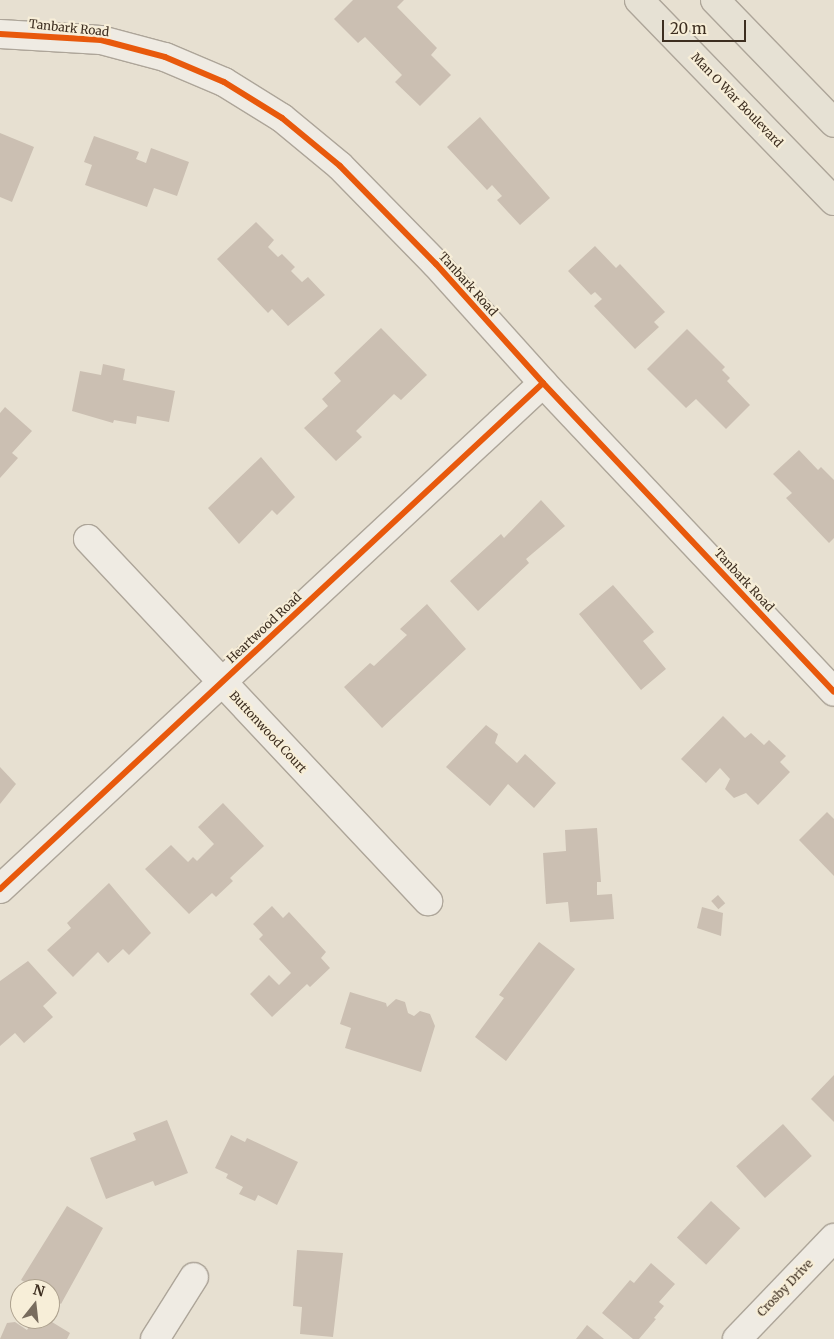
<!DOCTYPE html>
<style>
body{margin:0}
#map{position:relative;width:834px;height:1339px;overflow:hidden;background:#e7e0d1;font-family:Merriweather,serif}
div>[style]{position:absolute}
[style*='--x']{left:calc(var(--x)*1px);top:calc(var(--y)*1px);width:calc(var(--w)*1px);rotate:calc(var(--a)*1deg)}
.building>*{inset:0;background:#cbbfb2;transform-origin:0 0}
.roads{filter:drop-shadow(1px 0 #ada599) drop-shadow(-1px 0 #ada599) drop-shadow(0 1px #ada599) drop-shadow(0 -1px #ada599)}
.minor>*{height:28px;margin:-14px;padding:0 14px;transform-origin:14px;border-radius:14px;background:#efebe3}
.major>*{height:28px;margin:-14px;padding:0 14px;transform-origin:14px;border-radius:14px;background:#e6e1d4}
.cycleway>*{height:6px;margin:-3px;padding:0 3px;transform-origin:3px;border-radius:3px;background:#e8590c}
span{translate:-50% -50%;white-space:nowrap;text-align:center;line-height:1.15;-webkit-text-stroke:4.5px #f7eed8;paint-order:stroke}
.street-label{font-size:12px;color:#3d2e20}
.north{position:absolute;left:10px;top:1279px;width:50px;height:50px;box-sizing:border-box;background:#f7eed8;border:1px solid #ada18e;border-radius:50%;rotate:16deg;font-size:14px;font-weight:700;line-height:20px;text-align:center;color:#3d2e20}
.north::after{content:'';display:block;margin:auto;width:18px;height:22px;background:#786c5e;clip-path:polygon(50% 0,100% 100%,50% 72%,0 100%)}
.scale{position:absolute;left:662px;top:20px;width:84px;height:22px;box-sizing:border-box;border:2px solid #3d2e20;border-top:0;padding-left:6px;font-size:15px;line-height:18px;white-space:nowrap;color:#3d2e20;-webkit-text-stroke:4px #f7eed8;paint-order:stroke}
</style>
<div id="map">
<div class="building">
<div style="clip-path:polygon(353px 0,404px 0,397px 7px,437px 48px,431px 55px,451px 75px,420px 106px,395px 82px,402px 75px,365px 37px,358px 43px,334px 19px)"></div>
<div style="clip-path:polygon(480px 117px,550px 198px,520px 225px,497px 200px,502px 196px,492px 185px,487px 190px,447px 147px)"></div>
<div style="clip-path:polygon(0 133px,34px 147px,12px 202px,0 197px)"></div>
<div style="clip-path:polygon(94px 136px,139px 152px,136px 159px,146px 163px,151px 148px,189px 162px,177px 196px,154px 188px,147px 207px,85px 185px,92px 165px,84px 162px)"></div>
<div style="clip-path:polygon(256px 222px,274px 240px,268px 247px,278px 257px,282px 254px,295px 267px,291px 271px,302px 282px,308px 277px,325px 295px,288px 326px,272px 309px,268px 313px,217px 259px)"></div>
<div style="clip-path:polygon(595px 246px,616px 268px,620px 264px,665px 312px,654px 322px,659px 327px,635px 349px,594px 306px,602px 299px,595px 292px,591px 295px,568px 271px)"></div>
<div style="clip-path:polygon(381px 328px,427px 375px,401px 400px,394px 394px,356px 431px,362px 437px,336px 461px,304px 428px,328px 406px,322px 399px,341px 381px,334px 373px)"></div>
<div style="clip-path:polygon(687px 329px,725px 367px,722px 370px,730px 378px,727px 381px,750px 405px,726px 429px,696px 399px,686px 408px,647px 369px)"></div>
<div style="clip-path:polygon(103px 364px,125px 369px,123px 380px,175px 391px,169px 422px,137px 416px,136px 424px,114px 420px,113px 423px,72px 411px,80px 371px,101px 375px)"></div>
<div style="clip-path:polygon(5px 407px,32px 431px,12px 453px,18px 458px,0 478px,0 413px)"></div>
<div style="clip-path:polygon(799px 450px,818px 470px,821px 467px,834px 480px,834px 538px,829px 543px,786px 498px,792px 493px,773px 474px)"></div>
<div style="clip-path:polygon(261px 457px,295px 497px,277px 515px,272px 510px,239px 544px,208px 508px)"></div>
<div style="clip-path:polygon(541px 500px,565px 526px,526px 559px,529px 563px,478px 611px,450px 581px,501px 534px,504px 538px)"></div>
<div style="clip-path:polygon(613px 585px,654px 632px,643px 641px,666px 669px,641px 690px,579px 614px)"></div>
<div style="clip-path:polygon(427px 604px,466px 649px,382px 728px,344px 687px,370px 663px,374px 666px,407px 635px,400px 629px)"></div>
<div style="clip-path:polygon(723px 716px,745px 738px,751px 733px,764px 745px,769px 740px,786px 756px,780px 762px,790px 772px,758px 805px,746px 793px,734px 798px,725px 789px,730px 779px,720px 768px,706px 783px,681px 759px)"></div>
<div style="clip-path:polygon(486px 725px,498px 734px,495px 743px,517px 763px,525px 754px,556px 783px,534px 808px,508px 784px,490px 806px,446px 767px)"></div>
<div style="clip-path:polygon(0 767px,16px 784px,0 804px)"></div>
<div style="clip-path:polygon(223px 803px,264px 846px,230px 878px,233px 881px,216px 897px,212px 893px,189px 914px,145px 869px,171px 845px,188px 862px,193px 857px,197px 861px,214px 844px,198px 827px)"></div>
<div style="clip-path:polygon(827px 812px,834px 819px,834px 876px,799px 840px)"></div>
<div style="clip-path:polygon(597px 828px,601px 882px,597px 882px,597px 895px,612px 894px,614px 919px,570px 922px,568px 902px,546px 904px,543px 853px,566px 851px,565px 830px)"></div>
<div style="clip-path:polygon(109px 883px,151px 933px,129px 955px,123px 949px,108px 963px,98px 952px,73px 977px,47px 950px,71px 928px,67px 923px)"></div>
<div style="left:718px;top:895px;width:11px;height:9px;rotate:49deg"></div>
<div style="clip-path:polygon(272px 906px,283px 918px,289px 912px,326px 952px,321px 958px,330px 968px,310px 987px,307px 984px,272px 1017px,250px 994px,269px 975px,279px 985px,291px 973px,259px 939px,263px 935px,253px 924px)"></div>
<div style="clip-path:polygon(702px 907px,723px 913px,721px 936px,697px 928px)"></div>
<div style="clip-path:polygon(539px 942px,575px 969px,506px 1061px,475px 1037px,504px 998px,499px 995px)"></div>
<div style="clip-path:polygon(28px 961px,57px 993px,43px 1006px,53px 1017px,24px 1043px,15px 1033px,0 1046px,0 981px)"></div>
<div style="clip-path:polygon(350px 992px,386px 1003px,387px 1007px,396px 999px,405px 1002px,408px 1013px,414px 1016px,420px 1011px,430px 1014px,435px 1026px,421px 1072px,345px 1048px,351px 1028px,340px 1024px)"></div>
<div style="clip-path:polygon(834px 1075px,834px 1122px,811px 1099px)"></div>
<div style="clip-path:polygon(167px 1120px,188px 1173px,155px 1186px,153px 1181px,106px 1199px,90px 1158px,136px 1140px,133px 1133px)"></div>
<div style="left:783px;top:1124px;width:43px;height:63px;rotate:48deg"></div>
<div style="clip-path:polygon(231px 1135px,245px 1142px,247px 1138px,298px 1162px,277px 1205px,258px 1195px,255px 1201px,239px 1194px,243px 1187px,226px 1178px,228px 1174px,215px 1168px)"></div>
<div style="left:711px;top:1201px;width:40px;height:50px;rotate:43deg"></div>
<div style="clip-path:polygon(67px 1206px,103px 1228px,61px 1304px,50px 1297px,50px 1289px,37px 1289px,21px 1280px)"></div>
<div style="clip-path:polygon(297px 1250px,343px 1253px,333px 1337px,300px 1334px,302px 1307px,293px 1306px)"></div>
<div style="clip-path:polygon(651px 1263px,675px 1284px,659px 1302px,664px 1306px,654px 1318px,656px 1319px,639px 1339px,633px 1339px,602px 1313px,630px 1280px,634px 1283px)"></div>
<div style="clip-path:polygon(34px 1319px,47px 1319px,70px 1333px,67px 1339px,0 1339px,7px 1323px,15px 1322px,27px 1330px)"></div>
<div style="clip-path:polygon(587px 1325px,604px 1339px,576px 1339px)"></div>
</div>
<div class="roads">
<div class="minor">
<div style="--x:0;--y:34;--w:101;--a:3.4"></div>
<div style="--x:101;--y:40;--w:66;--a:14.9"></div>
<div style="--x:165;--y:57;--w:64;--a:23"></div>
<div style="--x:224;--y:82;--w:68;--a:31.8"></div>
<div style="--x:282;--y:118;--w:75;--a:39.6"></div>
<div style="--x:340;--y:166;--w:137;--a:45.6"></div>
<div style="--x:436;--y:264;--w:160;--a:48"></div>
<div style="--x:543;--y:383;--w:424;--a:46.7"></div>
<div style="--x:88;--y:539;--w:497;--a:46.8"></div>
<div style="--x:0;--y:889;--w:742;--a:-42.98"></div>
<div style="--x:155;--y:1339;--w:73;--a:-57.8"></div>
<div style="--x:737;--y:1339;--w:140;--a:-46.2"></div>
</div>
<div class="major">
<div style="--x:639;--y:0;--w:280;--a:45.9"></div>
<div style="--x:715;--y:0;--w:171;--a:45.9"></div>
</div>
</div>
<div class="cycleway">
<div style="--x:0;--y:34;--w:101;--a:3.4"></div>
<div style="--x:101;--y:40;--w:66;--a:14.9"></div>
<div style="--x:165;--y:57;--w:64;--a:23"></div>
<div style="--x:224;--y:82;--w:68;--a:31.8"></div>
<div style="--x:282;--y:118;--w:75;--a:39.6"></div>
<div style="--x:340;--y:166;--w:137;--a:45.6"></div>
<div style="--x:436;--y:264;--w:160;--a:48"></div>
<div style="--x:543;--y:383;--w:424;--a:46.7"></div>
<div style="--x:0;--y:889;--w:742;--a:-42.98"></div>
</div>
<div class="street-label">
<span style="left:69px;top:28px;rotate:6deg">Tanbark Road</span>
<span style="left:737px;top:100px;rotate:46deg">Man O War Boulevard</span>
<span style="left:468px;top:284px;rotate:48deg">Tanbark Road</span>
<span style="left:744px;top:580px;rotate:47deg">Tanbark Road</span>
<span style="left:264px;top:628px;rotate:-43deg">Heartwood Road</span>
<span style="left:268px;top:732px;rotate:47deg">Buttonwood Court</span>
<span style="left:785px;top:1288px;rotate:-46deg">Crosby Drive</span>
</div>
<div class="north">N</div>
<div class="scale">20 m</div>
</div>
